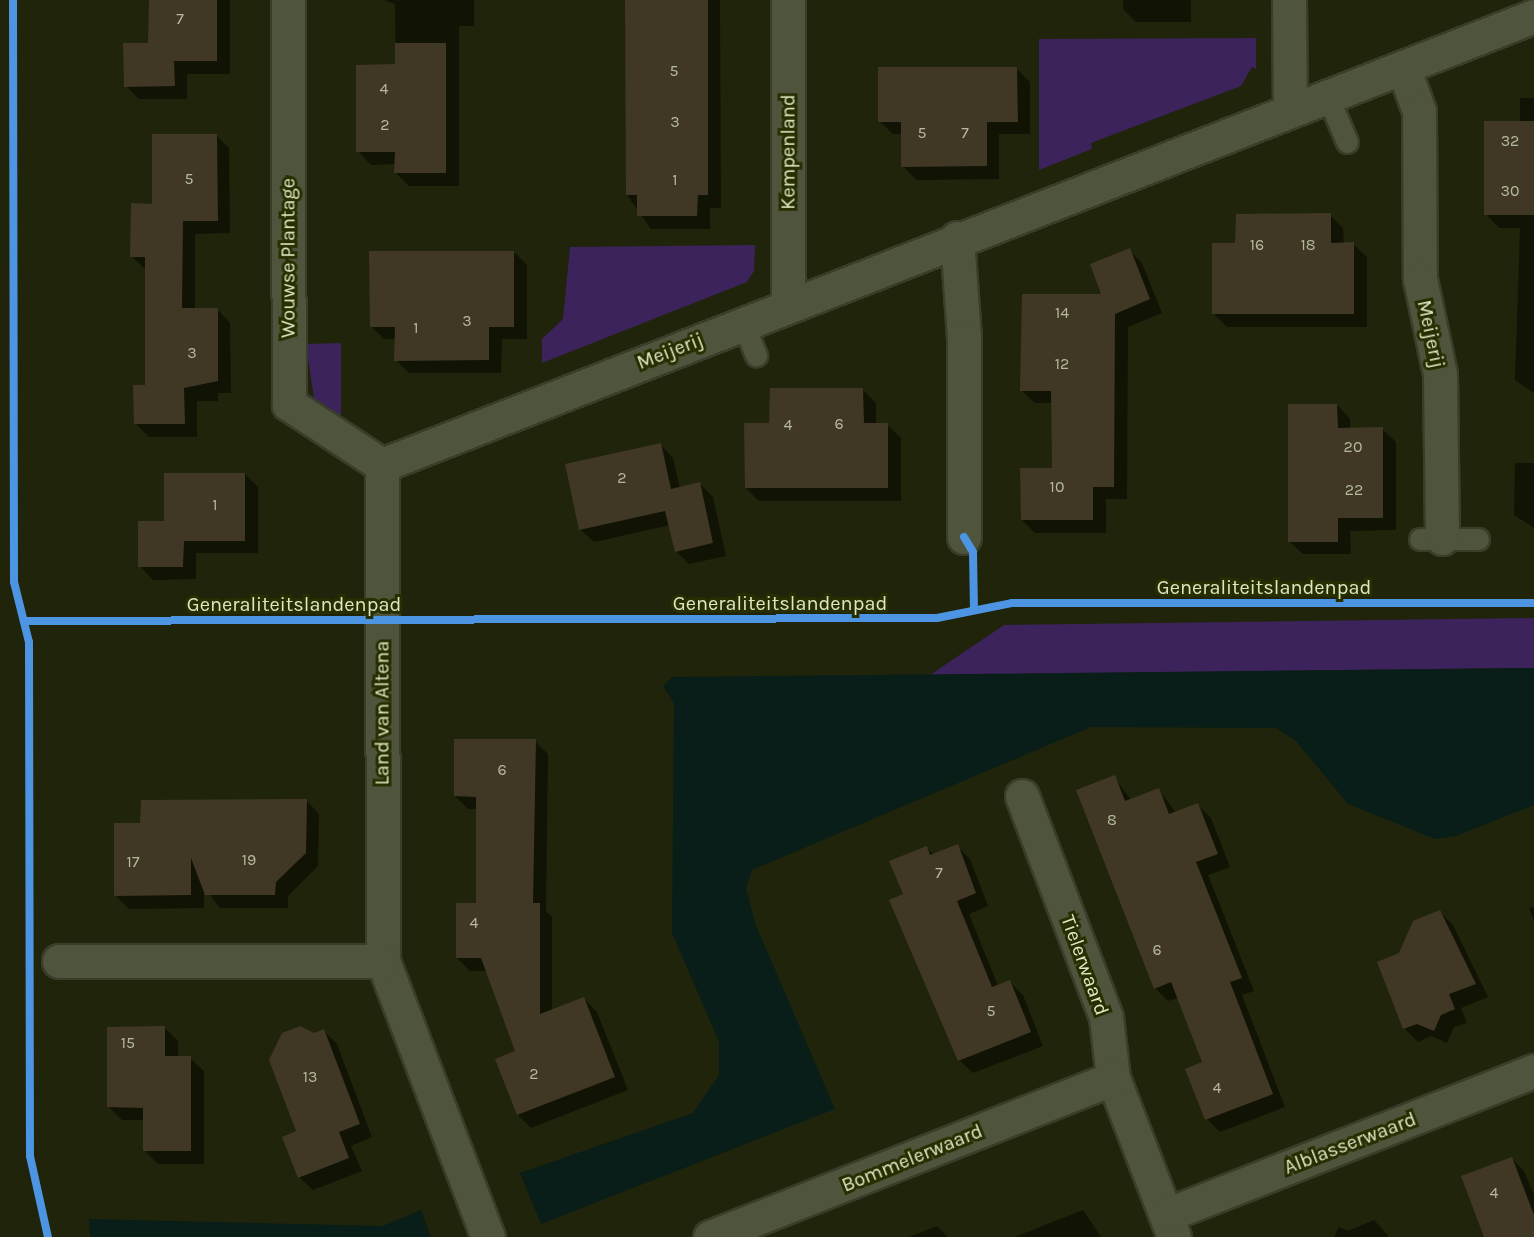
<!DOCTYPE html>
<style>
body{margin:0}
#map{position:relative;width:1534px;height:1237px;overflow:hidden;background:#20240a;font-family:Karla,sans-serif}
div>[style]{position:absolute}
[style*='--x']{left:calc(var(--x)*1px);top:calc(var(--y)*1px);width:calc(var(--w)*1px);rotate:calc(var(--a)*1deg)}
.green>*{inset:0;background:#3c235b}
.water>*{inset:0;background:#091e18}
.shadow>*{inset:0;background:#0007}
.building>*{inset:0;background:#403824;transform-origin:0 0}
.roads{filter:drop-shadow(2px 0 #3a3d2a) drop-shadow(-2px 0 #3a3d2a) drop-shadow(0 2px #3a3d2a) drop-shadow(0 -2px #3a3d2a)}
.service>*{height:21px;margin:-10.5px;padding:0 10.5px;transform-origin:10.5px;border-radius:10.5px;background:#4f543c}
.minor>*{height:33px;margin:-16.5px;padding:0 16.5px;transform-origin:16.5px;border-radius:16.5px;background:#4f543c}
.cycleway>*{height:8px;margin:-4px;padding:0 4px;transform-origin:4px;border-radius:4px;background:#4d94e3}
span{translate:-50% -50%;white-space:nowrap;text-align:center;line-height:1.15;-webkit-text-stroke:6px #272f00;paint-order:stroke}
.number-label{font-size:16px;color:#b6ba9d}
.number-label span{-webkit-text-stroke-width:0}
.street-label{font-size:20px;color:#dde6c5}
</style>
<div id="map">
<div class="green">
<div style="clip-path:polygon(1256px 38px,1256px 69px,1252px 67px,1241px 86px,1091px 143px,1092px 149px,1039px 170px,1039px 39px)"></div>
<div style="clip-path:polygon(755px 245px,754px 271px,747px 282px,542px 363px,542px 339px,563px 319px,570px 247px)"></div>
<div style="clip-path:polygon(341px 343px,341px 421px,314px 399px,306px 344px)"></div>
<div style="clip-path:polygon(1534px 618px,1534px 668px,930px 675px,1004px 625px)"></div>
</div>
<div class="water">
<div style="clip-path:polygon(1534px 668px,1534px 805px,1456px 836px,1435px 839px,1348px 804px,1296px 741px,1276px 728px,1091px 727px,752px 870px,746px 888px,755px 923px,835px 1109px,541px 1224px,520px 1173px,693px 1113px,719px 1075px,719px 1042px,672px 933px,674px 704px,663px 686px,672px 677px)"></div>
<div style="clip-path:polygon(421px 1210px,431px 1237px,90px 1237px,89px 1219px,383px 1226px)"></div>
</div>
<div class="shadow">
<div style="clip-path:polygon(150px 0,230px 0,230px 74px,187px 74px,187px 99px,139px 99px,126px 86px,150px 44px)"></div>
<div style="clip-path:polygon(384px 0,474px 0,474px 26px,459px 26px,459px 186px,409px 186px,396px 173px,396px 164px,371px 165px,358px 151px,396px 66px,395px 4px)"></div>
<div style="clip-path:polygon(627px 0,720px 0,721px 208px,710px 208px,710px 229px,651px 229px,627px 195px)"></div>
<div style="clip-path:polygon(1123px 0,1200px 0,1191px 0,1191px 22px,1136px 22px,1123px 9px)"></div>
<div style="clip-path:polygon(1017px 69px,1030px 82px,1030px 134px,999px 134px,999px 179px,916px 180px,903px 166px,903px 134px,893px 134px,879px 121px)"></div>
<div style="clip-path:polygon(1520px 98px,1534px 98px,1534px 393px,1515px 380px,1520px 228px,1499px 228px,1486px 214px,1520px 122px)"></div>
<div style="clip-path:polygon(216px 135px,229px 148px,230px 233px,195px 234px,195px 310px,217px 309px,230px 323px,231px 393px,218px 393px,218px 401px,197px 401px,197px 437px,149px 437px,135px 423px,147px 387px,146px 270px,132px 257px,153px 205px)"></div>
<div style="clip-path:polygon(1330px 215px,1343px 228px,1344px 244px,1353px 244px,1367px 257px,1367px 327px,1227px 327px,1214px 314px,1237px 244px)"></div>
<div style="clip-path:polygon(1129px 250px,1142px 263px,1162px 313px,1128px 327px,1127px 499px,1106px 499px,1106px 533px,1035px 533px,1022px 520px,1053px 469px,1052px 403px,1035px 403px,1021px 390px,1103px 295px)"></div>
<div style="clip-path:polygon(514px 252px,527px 265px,527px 339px,502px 339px,501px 373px,409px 373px,396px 360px,396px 339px,384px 339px,371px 326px)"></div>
<div style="clip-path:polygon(863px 390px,876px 403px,876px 425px,887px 425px,901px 438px,901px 501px,759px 501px,746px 488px)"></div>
<div style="clip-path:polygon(1337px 405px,1350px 419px,1350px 429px,1382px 429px,1396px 442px,1396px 530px,1350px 531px,1351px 554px,1303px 554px,1289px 541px)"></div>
<div style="clip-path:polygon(660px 444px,673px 458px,680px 488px,700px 484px,713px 497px,726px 556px,689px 564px,676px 551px,670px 525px,594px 542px,580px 529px)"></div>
<div style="clip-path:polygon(1515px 463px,1534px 463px,1534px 528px,1514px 515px)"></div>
<div style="clip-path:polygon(245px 474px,258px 487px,258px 553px,196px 553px,196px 579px,153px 580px,140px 566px,165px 522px)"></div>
<div style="clip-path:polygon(535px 741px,548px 754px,546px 911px,552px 917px,552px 1011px,584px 999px,597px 1012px,628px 1090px,531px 1128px,518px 1115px,517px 1052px,487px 971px,470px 971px,457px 958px,477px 904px,477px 809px,468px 809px,455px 796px)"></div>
<div style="clip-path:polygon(1114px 777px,1131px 800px,1159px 790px,1176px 813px,1198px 805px,1211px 818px,1230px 867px,1208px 875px,1254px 991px,1242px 995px,1285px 1107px,1220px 1132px,1207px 1119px,1204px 1063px,1178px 998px,1168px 1001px,1155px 988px)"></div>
<div style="clip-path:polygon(306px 800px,319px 814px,318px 866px,288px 896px,288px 908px,220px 908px,204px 887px,204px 908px,129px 909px,115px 895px,142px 824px)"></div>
<div style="clip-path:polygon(957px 846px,970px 859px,988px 906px,969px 914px,998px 986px,1010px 982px,1023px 995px,1043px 1046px,973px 1073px,959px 1060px,905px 895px,927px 848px,934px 855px)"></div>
<div style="clip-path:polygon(1534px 907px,1534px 921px,1529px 908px)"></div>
<div style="clip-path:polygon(1440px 912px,1453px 925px,1488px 997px,1461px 1008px,1467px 1023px,1454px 1027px,1447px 1043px,1431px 1036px,1418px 1042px,1405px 1029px,1379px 963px,1400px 955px)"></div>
<div style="clip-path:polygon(165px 1028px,178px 1041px,178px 1058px,190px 1058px,204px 1071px,204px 1164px,158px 1164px,145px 1151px,145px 1120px,122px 1120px,109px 1107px)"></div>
<div style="clip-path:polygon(324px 1031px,337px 1044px,372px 1137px,351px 1146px,362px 1171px,313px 1190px,299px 1177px,298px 1132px,314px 1035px)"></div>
<div style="clip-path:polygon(1512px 1159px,1524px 1171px,1534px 1195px,1534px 1237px,1485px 1237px)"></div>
<div style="clip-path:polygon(1083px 1210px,1101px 1237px,1015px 1237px)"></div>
<div style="clip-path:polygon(1374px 1220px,1389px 1237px,1334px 1237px,1339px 1227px,1348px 1231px)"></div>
<div style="clip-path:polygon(937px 1226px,948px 1237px,909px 1237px)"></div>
</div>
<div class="building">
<div style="clip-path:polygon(149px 0,217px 0,217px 61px,174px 61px,175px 86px,124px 87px,123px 43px,148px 43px)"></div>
<div style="clip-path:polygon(625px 0,708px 0,708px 195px,698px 195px,697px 216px,637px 216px,637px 195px,626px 195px)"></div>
<div style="clip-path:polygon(395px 43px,446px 43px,446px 173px,394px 173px,395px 152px,356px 152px,356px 65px,395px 64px)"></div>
<div style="clip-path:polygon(878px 67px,1017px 67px,1018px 122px,987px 122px,987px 166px,901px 167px,901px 122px,878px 122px)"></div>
<div style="left:1484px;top:121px;width:50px;height:94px"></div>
<div style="clip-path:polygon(152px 134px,217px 134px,218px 221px,183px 221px,182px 308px,218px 308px,218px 381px,184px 388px,185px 424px,134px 424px,133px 385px,145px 385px,145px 257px,130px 257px,131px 203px,152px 204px)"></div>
<div style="clip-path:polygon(1331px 213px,1331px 243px,1354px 242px,1354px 314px,1212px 314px,1212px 243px,1235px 243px,1236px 214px)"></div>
<div style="clip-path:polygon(1130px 248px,1150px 299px,1115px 314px,1114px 487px,1093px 487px,1093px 520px,1021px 520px,1020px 468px,1052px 468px,1051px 391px,1020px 391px,1022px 294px,1101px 294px,1090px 264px)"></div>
<div style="clip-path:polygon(369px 251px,514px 251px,514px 327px,489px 327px,489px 360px,394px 361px,395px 327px,370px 327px)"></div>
<div style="clip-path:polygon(770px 388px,863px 388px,864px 423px,888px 423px,888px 488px,745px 488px,744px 423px,769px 423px)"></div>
<div style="clip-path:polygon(1288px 404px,1337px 404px,1338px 428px,1383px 427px,1383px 518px,1338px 518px,1338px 542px,1288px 542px)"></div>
<div style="clip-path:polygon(661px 443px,671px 489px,700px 482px,713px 543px,675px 552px,665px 511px,579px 530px,565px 464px)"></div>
<div style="clip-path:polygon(164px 473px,245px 473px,245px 541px,184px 541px,183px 567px,138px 567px,138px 521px,164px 521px)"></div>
<div style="clip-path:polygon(454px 739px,536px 739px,533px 903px,540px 903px,540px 1014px,584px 997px,615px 1077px,517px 1115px,495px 1059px,515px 1051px,481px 958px,456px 958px,456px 903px,476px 903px,476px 797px,454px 796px)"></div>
<div style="clip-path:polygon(1115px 775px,1125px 801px,1159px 788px,1169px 814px,1198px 803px,1218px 854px,1196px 862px,1242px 978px,1230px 982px,1273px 1094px,1205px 1120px,1185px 1069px,1202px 1062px,1171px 982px,1154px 989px,1076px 790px)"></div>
<div style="clip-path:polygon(307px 799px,306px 853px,276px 882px,275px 895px,205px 895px,191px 858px,191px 895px,114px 896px,114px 823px,140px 823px,141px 800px)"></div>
<div style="clip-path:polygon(958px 844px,976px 893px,957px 901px,992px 987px,1010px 980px,1031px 1032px,958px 1061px,889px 900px,903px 894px,889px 861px,927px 846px,930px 855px)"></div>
<div style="clip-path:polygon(1440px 910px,1476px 984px,1449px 994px,1455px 1009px,1441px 1015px,1434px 1031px,1417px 1024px,1403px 1029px,1377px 962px,1399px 953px,1413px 921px)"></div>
<div style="clip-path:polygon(165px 1026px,165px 1056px,191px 1056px,191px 1151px,143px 1151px,143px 1108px,107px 1107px,107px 1027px)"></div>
<div style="clip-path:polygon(300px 1026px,314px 1033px,324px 1029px,360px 1124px,339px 1132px,349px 1158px,298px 1178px,282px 1137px,296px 1131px,269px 1060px,282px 1033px)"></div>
<div style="clip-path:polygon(1512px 1157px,1534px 1215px,1534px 1237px,1484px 1237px,1461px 1176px)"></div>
</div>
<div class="roads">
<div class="service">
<div style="--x:1327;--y:95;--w:51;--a:66.9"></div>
<div style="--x:743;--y:323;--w:35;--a:68"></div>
<div style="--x:1420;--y:539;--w:58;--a:0"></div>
</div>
<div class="minor">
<div style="--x:288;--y:0;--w:404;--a:89.9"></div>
<div style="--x:289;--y:404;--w:111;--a:33.3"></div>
<div style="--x:788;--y:0;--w:304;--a:90"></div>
<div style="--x:1289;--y:0;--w:109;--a:89.5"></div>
<div style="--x:1403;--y:67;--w:47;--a:70"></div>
<div style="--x:1419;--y:111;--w:168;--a:89.7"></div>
<div style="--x:1420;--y:279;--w:97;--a:78.1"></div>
<div style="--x:1440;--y:374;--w:164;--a:89.3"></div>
<div style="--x:957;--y:238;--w:99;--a:86"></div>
<div style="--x:964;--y:337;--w:200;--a:90"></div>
<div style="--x:382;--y:465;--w:1236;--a:-21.29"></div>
<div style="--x:382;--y:465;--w:496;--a:89.9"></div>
<div style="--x:383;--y:961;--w:295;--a:69.2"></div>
<div style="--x:1022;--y:796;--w:236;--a:69.2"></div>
<div style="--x:1106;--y:1017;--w:61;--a:83.5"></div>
<div style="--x:1113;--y:1078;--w:170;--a:69"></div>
<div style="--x:59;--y:961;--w:324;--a:0"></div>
<div style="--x:1166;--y:1215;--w:395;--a:-21.4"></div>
<div style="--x:710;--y:1237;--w:433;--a:-21.5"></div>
</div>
</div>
<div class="cycleway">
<div style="--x:13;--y:0;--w:582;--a:89.9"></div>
<div style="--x:14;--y:582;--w:62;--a:76"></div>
<div style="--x:29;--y:642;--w:514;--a:89.89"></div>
<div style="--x:30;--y:1156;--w:83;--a:77.5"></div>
<div style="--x:964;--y:537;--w:17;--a:59"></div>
<div style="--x:973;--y:552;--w:58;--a:89"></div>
<div style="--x:24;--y:621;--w:913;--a:-0.19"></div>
<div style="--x:937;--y:618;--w:76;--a:-11.3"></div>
<div style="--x:1012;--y:603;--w:522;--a:0"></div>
</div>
<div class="number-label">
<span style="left:180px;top:19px">7</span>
<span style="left:674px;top:71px">5</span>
<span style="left:384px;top:89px">4</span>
<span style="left:675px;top:122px">3</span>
<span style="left:385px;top:125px">2</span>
<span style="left:922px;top:133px">5</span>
<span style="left:965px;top:133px">7</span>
<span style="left:1510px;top:141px">32</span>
<span style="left:189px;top:179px">5</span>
<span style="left:675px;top:180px">1</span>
<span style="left:1510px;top:191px">30</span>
<span style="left:1257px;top:245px">16</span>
<span style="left:1308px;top:245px">18</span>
<span style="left:1062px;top:313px">14</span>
<span style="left:467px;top:321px">3</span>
<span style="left:416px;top:328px">1</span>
<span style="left:192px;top:353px">3</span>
<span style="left:1062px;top:364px">12</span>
<span style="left:839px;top:424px">6</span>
<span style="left:788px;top:425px">4</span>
<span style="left:1353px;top:447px">20</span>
<span style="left:622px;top:478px">2</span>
<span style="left:1057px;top:487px">10</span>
<span style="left:1354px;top:490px">22</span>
<span style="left:215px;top:505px">1</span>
<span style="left:502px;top:770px">6</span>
<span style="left:1112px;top:820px">8</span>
<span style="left:249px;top:860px">19</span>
<span style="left:133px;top:862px">17</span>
<span style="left:939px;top:873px">7</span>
<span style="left:474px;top:923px">4</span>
<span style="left:1157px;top:950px">6</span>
<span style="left:991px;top:1011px">5</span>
<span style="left:128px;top:1043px">15</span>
<span style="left:534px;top:1074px">2</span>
<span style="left:310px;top:1077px">13</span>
<span style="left:1217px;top:1088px">4</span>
<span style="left:1494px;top:1193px">4</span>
</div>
<div class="street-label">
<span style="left:788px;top:152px;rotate:-90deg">Kempenland</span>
<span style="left:288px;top:258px;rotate:-90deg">Wouwse Plantage</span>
<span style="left:1431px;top:334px;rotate:78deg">Meijerij</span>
<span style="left:670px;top:351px;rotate:-21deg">Meijerij</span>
<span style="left:1264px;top:587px">Generaliteitslandenpad</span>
<span style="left:780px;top:603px">Generaliteitslandenpad</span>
<span style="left:294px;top:604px">Generaliteitslandenpad</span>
<span style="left:382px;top:713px;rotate:-90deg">Land van Altena</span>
<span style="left:1085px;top:965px;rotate:70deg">Tielerwaard</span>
<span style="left:1350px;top:1143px;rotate:-21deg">Alblasserwaard</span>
<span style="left:912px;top:1158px;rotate:-22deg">Bommelerwaard</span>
</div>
</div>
